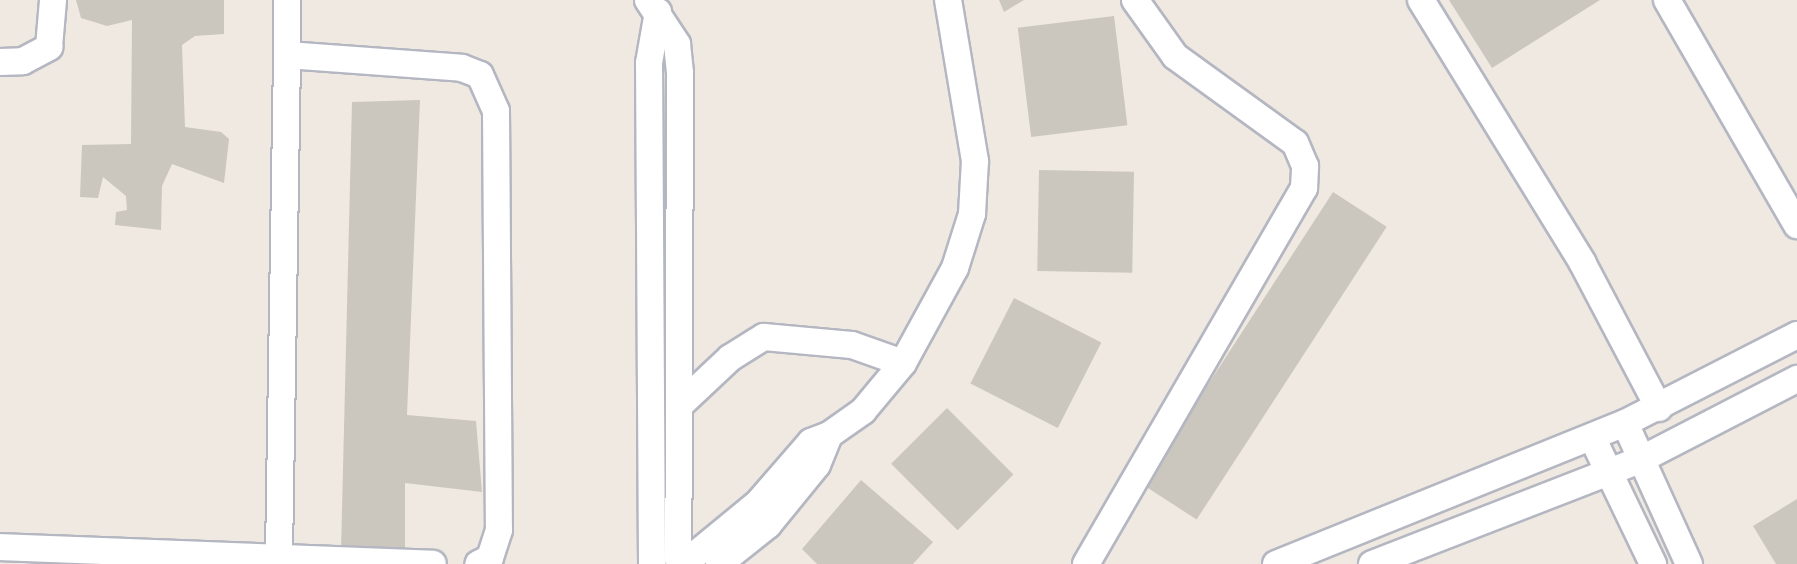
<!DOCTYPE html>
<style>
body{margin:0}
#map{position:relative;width:1797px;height:564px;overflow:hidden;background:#efe9e1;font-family:"Alegreya Sans",sans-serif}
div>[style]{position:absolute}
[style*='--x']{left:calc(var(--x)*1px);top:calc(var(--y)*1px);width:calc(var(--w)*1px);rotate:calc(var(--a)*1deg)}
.building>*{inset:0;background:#cbc7bf;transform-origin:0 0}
.roads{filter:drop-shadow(2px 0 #b4b7c1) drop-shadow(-2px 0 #b4b7c1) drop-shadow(0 2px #b4b7c1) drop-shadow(0 -2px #b4b7c1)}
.minor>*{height:26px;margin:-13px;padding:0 13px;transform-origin:13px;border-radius:13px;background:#fff}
span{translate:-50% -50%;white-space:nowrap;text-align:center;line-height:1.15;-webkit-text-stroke:4.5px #fff;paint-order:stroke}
</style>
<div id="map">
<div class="building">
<div style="clip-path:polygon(76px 0,224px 0,224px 34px,195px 36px,182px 45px,185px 127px,221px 132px,229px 139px,224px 183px,172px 164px,162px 186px,161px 230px,115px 225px,116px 212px,127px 210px,126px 196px,103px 177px,98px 198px,80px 197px,82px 145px,131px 144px,132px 20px,107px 26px,81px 18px)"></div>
<div style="clip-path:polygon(999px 0,1024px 0,1004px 12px)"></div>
<div style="clip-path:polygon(1449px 0,1600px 0,1492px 68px)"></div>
<div style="left:1114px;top:16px;width:110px;height:97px;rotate:83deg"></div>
<div style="clip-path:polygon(420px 100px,407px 415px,476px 421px,482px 492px,405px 483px,405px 553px,341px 551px,352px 102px)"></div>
<div style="left:1039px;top:170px;width:95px;height:101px;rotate:1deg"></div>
<div style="left:1333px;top:192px;width:64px;height:349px;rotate:33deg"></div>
<div style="left:1014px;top:298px;width:98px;height:96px;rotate:27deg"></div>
<div style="left:947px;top:408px;width:94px;height:79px;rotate:45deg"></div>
<div style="clip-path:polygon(861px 480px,933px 542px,913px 564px,817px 564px,802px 549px)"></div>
<div style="clip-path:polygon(1797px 499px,1797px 564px,1776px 564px,1753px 526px)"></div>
</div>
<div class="roads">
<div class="minor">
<div style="--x:287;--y:0;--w:55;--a:90"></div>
<div style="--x:287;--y:55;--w:175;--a:4.2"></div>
<div style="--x:462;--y:68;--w:19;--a:21"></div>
<div style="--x:480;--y:75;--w:39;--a:66"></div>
<div style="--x:496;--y:111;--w:419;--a:89.6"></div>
<div style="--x:499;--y:530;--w:29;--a:108"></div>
<div style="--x:490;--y:558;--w:13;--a:153"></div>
<div style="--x:648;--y:0;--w:53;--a:56.6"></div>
<div style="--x:677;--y:44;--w:29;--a:84"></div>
<div style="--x:680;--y:73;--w:487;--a:90.2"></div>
<div style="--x:1421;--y:0;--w:308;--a:58.4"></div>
<div style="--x:1582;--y:262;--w:165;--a:62.2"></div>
<div style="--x:1667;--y:0;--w:260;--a:60"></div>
<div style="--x:0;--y:62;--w:23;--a:-2"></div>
<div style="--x:23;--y:61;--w:30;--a:-28"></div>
<div style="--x:49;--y:47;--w:47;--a:-85.1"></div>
<div style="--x:680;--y:405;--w:69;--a:-43.2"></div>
<div style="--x:730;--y:358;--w:40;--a:-32"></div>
<div style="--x:764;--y:337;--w:88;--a:5.2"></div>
<div style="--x:852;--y:345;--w:54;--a:19.4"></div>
<div style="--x:1625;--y:423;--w:155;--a:65.6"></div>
<div style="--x:1592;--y:437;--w:141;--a:64.3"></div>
<div style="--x:0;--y:547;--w:433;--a:2.2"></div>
<div style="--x:279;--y:555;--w:500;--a:-89.08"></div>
<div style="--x:685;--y:563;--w:94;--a:-39.4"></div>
<div style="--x:758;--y:503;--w:81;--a:-49"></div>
<div style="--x:811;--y:442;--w:19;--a:-21"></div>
<div style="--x:652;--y:564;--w:501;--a:-90.34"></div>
<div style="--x:649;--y:63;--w:52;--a:-80"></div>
<div style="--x:719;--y:564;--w:63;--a:-38.5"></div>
<div style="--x:768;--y:525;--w:77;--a:-50.8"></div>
<div style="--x:817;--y:465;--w:32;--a:-68"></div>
<div style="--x:829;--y:435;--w:42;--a:-35.2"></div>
<div style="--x:863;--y:411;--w:62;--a:-50.2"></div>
<div style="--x:903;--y:363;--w:108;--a:-61.3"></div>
<div style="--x:955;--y:268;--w:57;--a:-72.5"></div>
<div style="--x:972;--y:214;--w:53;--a:-86.8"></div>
<div style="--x:975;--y:161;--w:163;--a:-99.5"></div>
<div style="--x:1086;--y:564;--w:435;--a:-59.9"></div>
<div style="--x:1304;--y:188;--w:22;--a:-87"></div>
<div style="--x:1305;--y:166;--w:25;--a:-113"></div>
<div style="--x:1295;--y:143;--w:148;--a:-144.1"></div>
<div style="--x:1175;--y:56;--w:69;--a:-125.5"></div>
<div style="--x:1276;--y:564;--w:376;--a:-22"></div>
<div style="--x:1625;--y:423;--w:193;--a:-27.1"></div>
<div style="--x:1372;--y:564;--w:287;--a:-21.2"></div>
<div style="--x:1640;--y:460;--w:177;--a:-27.3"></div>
</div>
</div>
</div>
